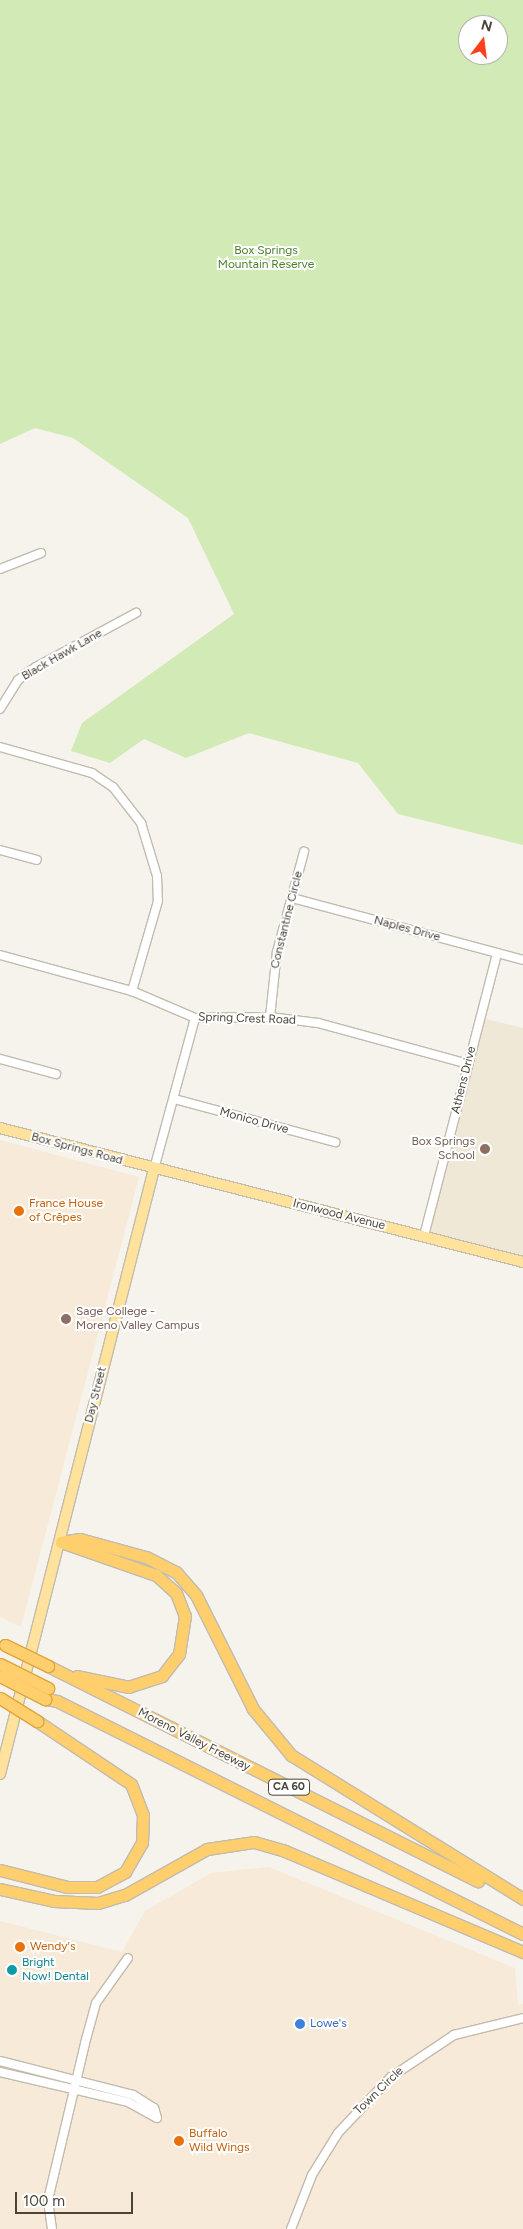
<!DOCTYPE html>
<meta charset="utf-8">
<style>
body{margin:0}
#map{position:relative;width:523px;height:2229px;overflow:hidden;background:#f6f3ec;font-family:Figtree,sans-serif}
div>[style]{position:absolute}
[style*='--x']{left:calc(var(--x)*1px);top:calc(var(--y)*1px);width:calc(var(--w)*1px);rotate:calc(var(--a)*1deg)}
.commercial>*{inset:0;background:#f7ead8}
.education>*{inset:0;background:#efe8d6}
.green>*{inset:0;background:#d2eab5}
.roads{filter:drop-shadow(1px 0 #c2bbae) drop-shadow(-1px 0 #c2bbae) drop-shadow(0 1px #c2bbae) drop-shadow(0 -1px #c2bbae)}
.minor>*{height:8px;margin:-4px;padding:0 4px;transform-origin:4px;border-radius:4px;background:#fff}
.major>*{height:10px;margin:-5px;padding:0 5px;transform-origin:5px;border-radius:5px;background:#ffe39c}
.highway>*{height:11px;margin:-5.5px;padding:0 5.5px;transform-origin:5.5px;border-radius:5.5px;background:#ffcf6e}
.bridges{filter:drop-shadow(1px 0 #e0a43c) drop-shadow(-1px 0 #e0a43c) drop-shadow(0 1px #e0a43c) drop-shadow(0 -1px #e0a43c)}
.highway-bridge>*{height:11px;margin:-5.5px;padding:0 5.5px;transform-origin:5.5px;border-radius:5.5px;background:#ffcf6e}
.dots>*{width:14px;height:14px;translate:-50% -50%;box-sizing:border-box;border:2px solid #fff;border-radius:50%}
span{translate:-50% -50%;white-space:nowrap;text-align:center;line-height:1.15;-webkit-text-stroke:4px #fff;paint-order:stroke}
.shield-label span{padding:1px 4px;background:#fff;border:1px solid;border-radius:4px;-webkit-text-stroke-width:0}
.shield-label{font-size:11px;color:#4b4439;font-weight:700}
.park-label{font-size:12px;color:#4a7f2a}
.street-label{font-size:12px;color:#4b4439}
.education-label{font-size:12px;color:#785e54}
.right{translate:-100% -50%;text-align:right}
.left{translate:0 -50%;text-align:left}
.food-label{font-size:12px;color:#c56008}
.culture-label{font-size:12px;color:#0d838f}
.shop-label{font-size:12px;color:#366cbe}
.north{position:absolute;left:458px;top:15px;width:50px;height:50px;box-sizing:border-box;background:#fff;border:1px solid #b7b4b0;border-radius:50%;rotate:15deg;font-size:14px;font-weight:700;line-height:20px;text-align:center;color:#4b4439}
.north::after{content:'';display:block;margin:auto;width:18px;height:22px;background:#fc3f1d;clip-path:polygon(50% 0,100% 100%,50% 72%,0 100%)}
.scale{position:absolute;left:15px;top:2192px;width:118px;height:22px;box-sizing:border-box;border:2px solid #4b4439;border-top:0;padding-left:6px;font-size:15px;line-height:18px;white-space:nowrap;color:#4b4439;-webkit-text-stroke:4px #fff;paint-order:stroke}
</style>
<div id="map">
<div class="commercial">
<div style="clip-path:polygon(0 1140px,139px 1177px,21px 1627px,0 1617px)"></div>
<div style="clip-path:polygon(269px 1867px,515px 1968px,518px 2005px,523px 2004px,523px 2229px,0 2229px,0 1921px,122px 1952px,145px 1911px,211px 1873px)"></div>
</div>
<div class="education">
<div style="clip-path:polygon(482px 1018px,523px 1028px,523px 1260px,426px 1235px)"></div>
</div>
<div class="green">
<div style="clip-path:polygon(evenodd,0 0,523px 0,523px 845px,398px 814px,358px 763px,249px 733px,186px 758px,144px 739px,110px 763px,71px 751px,82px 723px,234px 614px,188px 518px,73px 438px,35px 428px,0 444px,0 0,468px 25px,498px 25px,498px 55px,468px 55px,468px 25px)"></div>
</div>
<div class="roads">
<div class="minor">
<div style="--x:0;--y:569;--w:44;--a:-21.3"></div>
<div style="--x:0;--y:709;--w:34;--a:-58"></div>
<div style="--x:18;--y:680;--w:22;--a:-36"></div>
<div style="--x:36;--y:667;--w:114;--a:-28.4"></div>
<div style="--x:0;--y:747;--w:96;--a:15.8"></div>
<div style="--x:92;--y:773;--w:25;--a:34"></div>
<div style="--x:113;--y:787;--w:46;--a:52.1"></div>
<div style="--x:141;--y:823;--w:55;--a:73.2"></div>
<div style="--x:157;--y:876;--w:25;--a:88"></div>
<div style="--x:158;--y:901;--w:94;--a:106.1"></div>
<div style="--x:0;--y:850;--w:38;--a:15"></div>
<div style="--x:292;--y:898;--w:239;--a:15"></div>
<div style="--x:0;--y:955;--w:137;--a:15.3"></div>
<div style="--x:132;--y:991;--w:69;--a:23.2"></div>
<div style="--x:195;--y:1018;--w:75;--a:-0.8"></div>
<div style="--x:270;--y:1017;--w:48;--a:7.1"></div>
<div style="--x:318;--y:1023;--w:156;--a:15.3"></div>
<div style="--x:270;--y:1017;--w:65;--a:-83.9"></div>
<div style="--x:277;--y:952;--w:104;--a:-74.9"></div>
<div style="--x:0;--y:1059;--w:58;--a:15"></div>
<div style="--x:174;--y:1099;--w:167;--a:15"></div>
<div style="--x:154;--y:1169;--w:156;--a:-74.8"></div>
<div style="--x:424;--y:1236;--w:292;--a:-75.5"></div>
<div style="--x:0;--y:2061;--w:137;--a:14.3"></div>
<div style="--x:133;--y:2095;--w:25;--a:32"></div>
<div style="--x:154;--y:2108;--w:10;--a:73"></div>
<div style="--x:0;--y:2072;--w:131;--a:13.2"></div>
<div style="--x:128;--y:2102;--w:33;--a:29"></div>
<div style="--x:52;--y:2229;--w:29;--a:-98"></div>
<div style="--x:48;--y:2200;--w:161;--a:-76.7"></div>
<div style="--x:85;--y:2043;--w:41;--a:-74.6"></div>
<div style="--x:96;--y:2003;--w:55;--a:-54.6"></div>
<div style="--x:291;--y:2229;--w:58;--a:-68.7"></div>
<div style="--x:312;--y:2175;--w:49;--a:-58.2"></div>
<div style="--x:338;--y:2133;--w:77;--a:-46.6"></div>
<div style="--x:391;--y:2077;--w:76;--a:-33.7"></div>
<div style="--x:454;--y:2035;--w:71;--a:-13.8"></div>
</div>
<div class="major">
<div style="--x:0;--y:1128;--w:540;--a:14.37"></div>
<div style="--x:0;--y:1774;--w:624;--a:-75.72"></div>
</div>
<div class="highway">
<div style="--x:61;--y:1542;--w:19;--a:-9"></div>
<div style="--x:80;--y:1539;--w:68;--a:15.3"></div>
<div style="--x:146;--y:1557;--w:34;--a:27"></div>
<div style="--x:176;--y:1572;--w:30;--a:49"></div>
<div style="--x:196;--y:1595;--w:127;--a:63.4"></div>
<div style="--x:253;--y:1709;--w:60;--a:50.4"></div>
<div style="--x:291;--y:1755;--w:273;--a:31.8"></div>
<div style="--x:61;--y:1542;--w:101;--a:19.2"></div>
<div style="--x:156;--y:1575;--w:27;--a:42"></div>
<div style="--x:176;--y:1593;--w:25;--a:69"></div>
<div style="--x:185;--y:1616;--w:38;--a:99"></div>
<div style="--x:179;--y:1654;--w:28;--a:128"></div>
<div style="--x:162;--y:1676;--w:35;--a:162"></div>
<div style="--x:129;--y:1687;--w:53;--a:-168.1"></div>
<div style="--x:48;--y:1666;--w:481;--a:26.6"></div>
<div style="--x:45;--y:1699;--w:12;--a:9"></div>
<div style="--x:57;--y:1701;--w:521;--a:26.57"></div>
<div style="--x:0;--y:1870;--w:69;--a:14.2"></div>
<div style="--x:67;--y:1887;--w:30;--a:0"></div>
<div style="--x:97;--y:1887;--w:32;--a:-28"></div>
<div style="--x:125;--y:1872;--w:34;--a:-60"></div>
<div style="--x:142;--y:1843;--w:28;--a:-88"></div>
<div style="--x:143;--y:1815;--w:33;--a:-111"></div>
<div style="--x:131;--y:1784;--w:113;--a:-146.2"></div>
<div style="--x:0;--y:1889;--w:55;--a:12.5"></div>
<div style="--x:54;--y:1901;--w:44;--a:2.6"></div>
<div style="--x:98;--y:1903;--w:28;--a:-17"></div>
<div style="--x:125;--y:1895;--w:94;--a:-29.3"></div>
<div style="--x:207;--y:1849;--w:48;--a:-8.5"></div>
<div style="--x:254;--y:1842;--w:32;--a:16"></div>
<div style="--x:285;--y:1851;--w:259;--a:23"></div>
</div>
</div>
<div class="bridges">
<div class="highway-bridge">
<div style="--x:5;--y:1645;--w:48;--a:26"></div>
<div style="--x:0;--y:1664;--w:54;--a:26.6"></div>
<div style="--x:0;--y:1676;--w:51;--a:27.1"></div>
<div style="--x:0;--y:1698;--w:44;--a:31.9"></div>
</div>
</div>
<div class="dots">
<div style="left:485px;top:1149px;background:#8d6e63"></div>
<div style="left:19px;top:1211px;background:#e8710a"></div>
<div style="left:66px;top:1319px;background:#8d6e63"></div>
<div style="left:20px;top:1947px;background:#e8710a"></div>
<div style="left:12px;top:1970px;background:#0f9aa8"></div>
<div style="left:300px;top:2024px;background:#3f7fe0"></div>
<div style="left:179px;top:2141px;background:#e8710a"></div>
</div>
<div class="shield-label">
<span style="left:289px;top:1787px">CA 60</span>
</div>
<div class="park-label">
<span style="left:266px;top:258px">Box Springs<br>Mountain Reserve</span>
</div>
<div class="street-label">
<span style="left:62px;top:655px;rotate:-30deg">Black Hawk Lane</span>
<span style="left:287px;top:920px;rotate:-76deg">Constantine Circle</span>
<span style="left:407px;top:929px;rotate:15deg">Naples Drive</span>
<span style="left:247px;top:1019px;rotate:2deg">Spring Crest Road</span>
<span style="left:464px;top:1080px;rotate:-76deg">Athens Drive</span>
<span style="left:254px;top:1121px;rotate:15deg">Monico Drive</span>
<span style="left:77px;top:1149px;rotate:15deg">Box Springs Road</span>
<span style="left:339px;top:1215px;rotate:14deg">Ironwood Avenue</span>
<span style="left:96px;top:1395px;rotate:-76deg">Day Street</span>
<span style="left:194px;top:1740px;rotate:27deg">Moreno Valley Freeway</span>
<span style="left:379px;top:2091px;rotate:-44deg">Town Circle</span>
</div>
<div class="education-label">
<span class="right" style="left:475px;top:1149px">Box Springs<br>School</span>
<span class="left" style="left:76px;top:1319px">Sage College -<br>Moreno Valley Campus</span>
</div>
<div class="food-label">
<span class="left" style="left:29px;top:1211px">France House<br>of Crêpes</span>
<span class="left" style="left:30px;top:1947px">Wendy's</span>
<span class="left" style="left:189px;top:2141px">Buffalo<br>Wild Wings</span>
</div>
<div class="culture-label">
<span class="left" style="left:22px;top:1970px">Bright<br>Now! Dental</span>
</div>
<div class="shop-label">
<span class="left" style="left:310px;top:2024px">Lowe's</span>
</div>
<div class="north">N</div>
<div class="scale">100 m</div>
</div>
